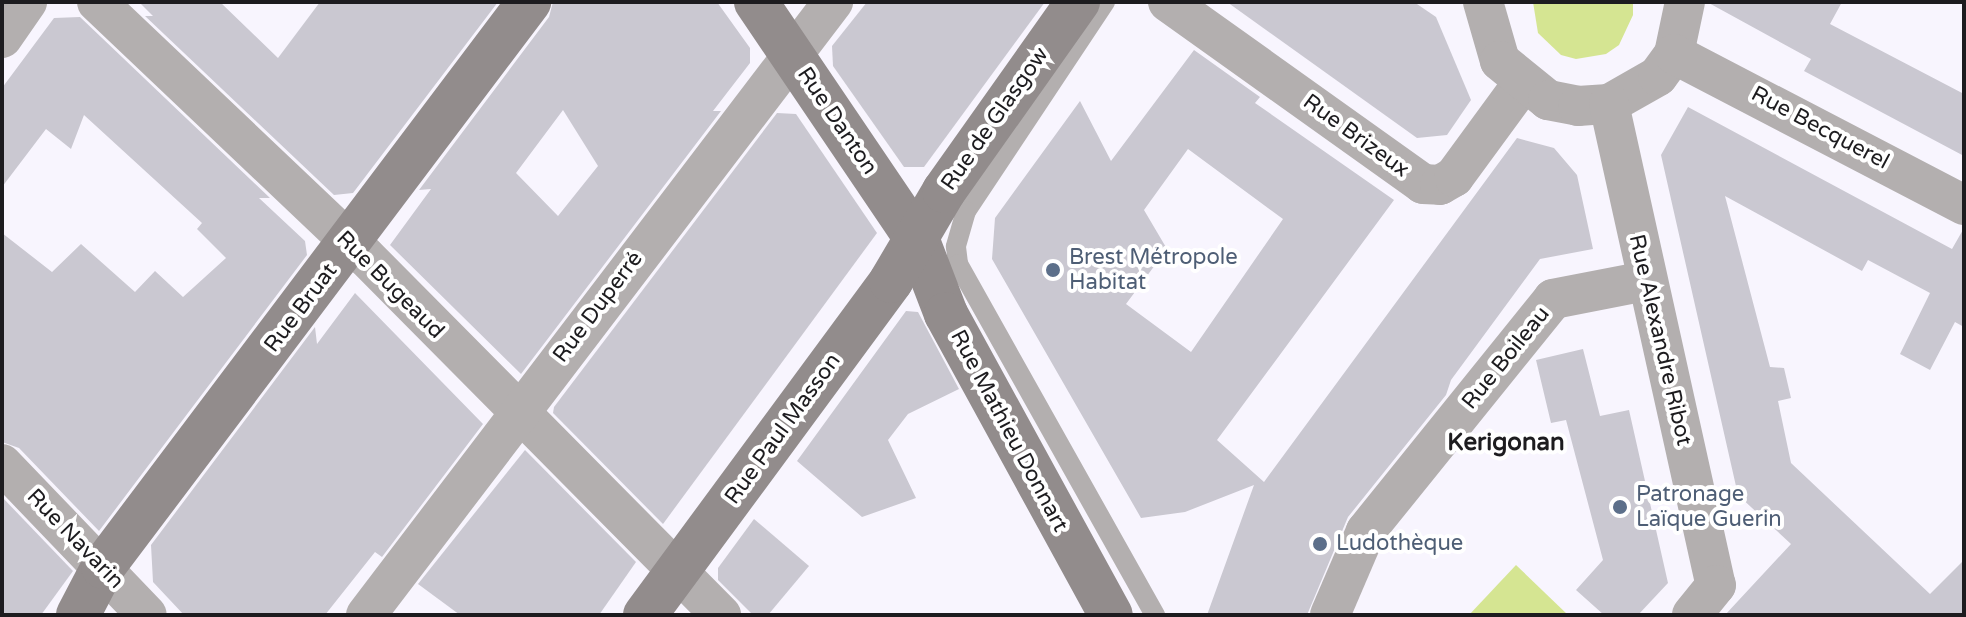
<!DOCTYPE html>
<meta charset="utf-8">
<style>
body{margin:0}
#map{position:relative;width:1966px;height:617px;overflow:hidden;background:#f8f5fe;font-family:"Varela Round",sans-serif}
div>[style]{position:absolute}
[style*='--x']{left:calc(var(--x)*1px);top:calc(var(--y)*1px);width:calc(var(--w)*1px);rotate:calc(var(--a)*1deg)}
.green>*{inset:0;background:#d5e592}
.building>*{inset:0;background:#cac8d1}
.lane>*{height:20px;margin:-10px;padding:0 10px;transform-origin:10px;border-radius:10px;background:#b3afaf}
.street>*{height:40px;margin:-20px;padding:0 20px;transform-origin:20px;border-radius:20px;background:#b3afaf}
.secondary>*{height:44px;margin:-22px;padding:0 22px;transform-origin:22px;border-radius:22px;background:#928c8c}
.dots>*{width:22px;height:22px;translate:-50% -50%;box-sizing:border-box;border:4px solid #fff;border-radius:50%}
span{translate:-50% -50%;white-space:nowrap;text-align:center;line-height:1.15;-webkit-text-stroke:8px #fff;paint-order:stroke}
.street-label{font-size:22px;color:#1d1c1f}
.service-label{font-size:22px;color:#4e5e75}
.left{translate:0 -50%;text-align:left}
.neighbourhood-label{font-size:24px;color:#1d1c1f;font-weight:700}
.frame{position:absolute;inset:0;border:4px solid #1d1c1f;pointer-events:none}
</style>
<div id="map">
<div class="green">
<div style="clip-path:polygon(1533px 2px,1633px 2px,1633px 15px,1619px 45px,1606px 54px,1576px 59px,1561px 55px,1538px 33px)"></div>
<div style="clip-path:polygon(1516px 565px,1568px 615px,1469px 615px)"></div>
</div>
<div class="building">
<div style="clip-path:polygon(139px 2px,220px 2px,278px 58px,320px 2px,498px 2px,353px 193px,334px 195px,145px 16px,153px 16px)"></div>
<div style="clip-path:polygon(evenodd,553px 2px,717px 2px,750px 48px,750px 63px,713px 111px,721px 111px,521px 374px,390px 245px,431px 189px,419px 190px,549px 17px,553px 2px,563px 110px,598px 166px,558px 216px,516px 173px,563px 110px)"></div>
<div style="clip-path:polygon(867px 2px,1045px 2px,924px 167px,904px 167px,833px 66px,832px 46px)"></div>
<div style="clip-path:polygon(1227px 2px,1414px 2px,1436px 17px,1471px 100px,1447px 135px,1417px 138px)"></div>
<div style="clip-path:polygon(1707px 2px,1842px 2px,1830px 24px,1964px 94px,1964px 156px,1804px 71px,1811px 59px)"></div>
<div style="clip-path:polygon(80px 17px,270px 198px,259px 198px,305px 241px,307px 255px,99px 531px,19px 448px,2px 442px,2px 233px,52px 272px,81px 244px,135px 292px,155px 271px,183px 297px,226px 258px,197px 229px,202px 223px,84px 115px,71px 149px,46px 129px,2px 187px,2px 88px,54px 18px)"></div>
<div style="clip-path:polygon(evenodd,1194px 50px,1260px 97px,1255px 103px,1394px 200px,1217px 440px,1264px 482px,1517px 138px,1554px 148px,1577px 175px,1593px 249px,1540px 259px,1451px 380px,1446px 395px,1348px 517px,1307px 615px,1207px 615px,1254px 485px,1185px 512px,1141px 518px,992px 259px,995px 218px,1080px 101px,1111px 161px,1194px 50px,1188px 149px,1283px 219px,1191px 352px,1126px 304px,1167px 249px,1144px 210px,1188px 149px)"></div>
<div style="clip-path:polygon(1688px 107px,1952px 249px,1964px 228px,1964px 327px,1955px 322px,1930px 370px,1900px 354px,1930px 293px,1868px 260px,1862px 271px,1725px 196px,1770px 367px,1784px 368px,1791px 398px,1778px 401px,1791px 463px,1930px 594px,1964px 560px,1964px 615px,1725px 615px,1791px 544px,1738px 495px,1661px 155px)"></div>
<div style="clip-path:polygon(777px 113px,796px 114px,877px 233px,663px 524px,553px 413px,554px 407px)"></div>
<div style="clip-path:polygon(355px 293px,483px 424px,382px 557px,375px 552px,325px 615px,184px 615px,153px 582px,151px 545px,315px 327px,317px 344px)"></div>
<div style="clip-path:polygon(906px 311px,918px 312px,959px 389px,908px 414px,888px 440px,916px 498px,862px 517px,797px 461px)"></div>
<div style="clip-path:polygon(1583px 349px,1600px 416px,1629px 410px,1668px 583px,1638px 615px,1604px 615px,1576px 590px,1603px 560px,1566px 420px,1551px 423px,1536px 360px)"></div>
<div style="clip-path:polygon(525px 450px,636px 562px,599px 615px,460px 615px,418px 584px)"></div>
<div style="clip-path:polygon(2px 497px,73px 571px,41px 615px,2px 615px)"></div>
<div style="clip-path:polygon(754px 519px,809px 566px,768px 615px,753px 615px,718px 580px,718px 568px)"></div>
</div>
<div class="lane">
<div style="--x:1105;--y:2;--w:251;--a:123.6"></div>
<div style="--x:966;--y:211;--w:37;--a:106"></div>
<div style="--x:956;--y:247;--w:17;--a:83"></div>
<div style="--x:958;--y:264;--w:403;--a:60.7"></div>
</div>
<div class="street">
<div style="--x:97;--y:2;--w:369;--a:43.5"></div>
<div style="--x:365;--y:256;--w:506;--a:45.24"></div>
<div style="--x:1168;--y:2;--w:313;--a:35.5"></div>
<div style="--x:1423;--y:184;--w:17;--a:3"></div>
<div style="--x:1440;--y:185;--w:16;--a:-30"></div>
<div style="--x:1454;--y:177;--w:115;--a:-53.8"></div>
<div style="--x:1483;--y:2;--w:61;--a:73.9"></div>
<div style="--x:1500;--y:61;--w:62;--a:39.1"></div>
<div style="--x:1548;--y:100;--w:31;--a:11"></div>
<div style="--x:1578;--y:106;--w:31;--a:-4"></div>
<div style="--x:1609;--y:104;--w:56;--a:-29.7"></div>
<div style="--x:1658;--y:76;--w:27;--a:-54"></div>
<div style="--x:1674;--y:54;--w:53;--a:-78.1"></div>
<div style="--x:2;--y:38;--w:44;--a:-55.2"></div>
<div style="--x:1674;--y:54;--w:327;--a:27.5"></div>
<div style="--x:1609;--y:104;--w:493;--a:77.5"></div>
<div style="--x:1716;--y:585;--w:38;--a:129"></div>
<div style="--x:2;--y:464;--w:209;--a:46.2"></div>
<div style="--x:366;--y:615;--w:771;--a:-52.7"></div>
<div style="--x:1330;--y:615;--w:91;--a:-66.8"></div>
<div style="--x:1366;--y:531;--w:298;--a:-51.1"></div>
<div style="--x:1553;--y:299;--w:95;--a:-11"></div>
</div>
<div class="secondary">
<div style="--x:756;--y:2;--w:289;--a:55.9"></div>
<div style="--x:918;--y:241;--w:78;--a:69"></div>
<div style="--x:946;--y:314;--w:343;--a:61.3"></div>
<div style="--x:78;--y:615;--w:54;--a:-62.5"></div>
<div style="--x:103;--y:567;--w:708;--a:-52.98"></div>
<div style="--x:645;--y:615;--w:415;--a:-53.6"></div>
<div style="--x:891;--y:281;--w:104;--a:-59.5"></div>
<div style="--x:944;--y:191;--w:232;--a:-54.7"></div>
</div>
<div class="dots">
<div style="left:1053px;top:270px;background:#5c6f8a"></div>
<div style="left:1620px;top:507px;background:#5c6f8a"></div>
<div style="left:1320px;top:544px;background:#5c6f8a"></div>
</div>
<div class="street-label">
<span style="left:995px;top:119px;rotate:-55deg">Rue de Glasgow</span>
<span style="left:837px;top:121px;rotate:56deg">Rue Danton</span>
<span style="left:1820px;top:128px;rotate:28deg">Rue Becquerel</span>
<span style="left:1356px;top:136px;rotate:36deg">Rue Brizeux</span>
<span style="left:390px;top:285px;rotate:45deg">Rue Bugeaud</span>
<span style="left:598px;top:307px;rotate:-53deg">Rue Duperré</span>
<span style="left:301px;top:308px;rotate:-53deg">Rue Bruat</span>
<span style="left:1660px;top:340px;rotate:77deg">Rue Alexandre Ribot</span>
<span style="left:1506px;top:358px;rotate:-51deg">Rue Boileau</span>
<span style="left:783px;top:429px;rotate:-54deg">Rue Paul Masson</span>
<span style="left:1009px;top:431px;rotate:62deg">Rue Mathieu Donnart</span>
<span style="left:75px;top:539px;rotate:46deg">Rue Navarin</span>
</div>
<div class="service-label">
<span class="left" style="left:1069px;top:270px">Brest Métropole<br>Habitat</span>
<span class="left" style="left:1636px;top:507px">Patronage<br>Laïque Guerin</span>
<span class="left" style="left:1336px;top:544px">Ludothèque</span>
</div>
<div class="neighbourhood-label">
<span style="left:1506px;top:443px">Kerigonan</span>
</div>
<div class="frame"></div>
</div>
